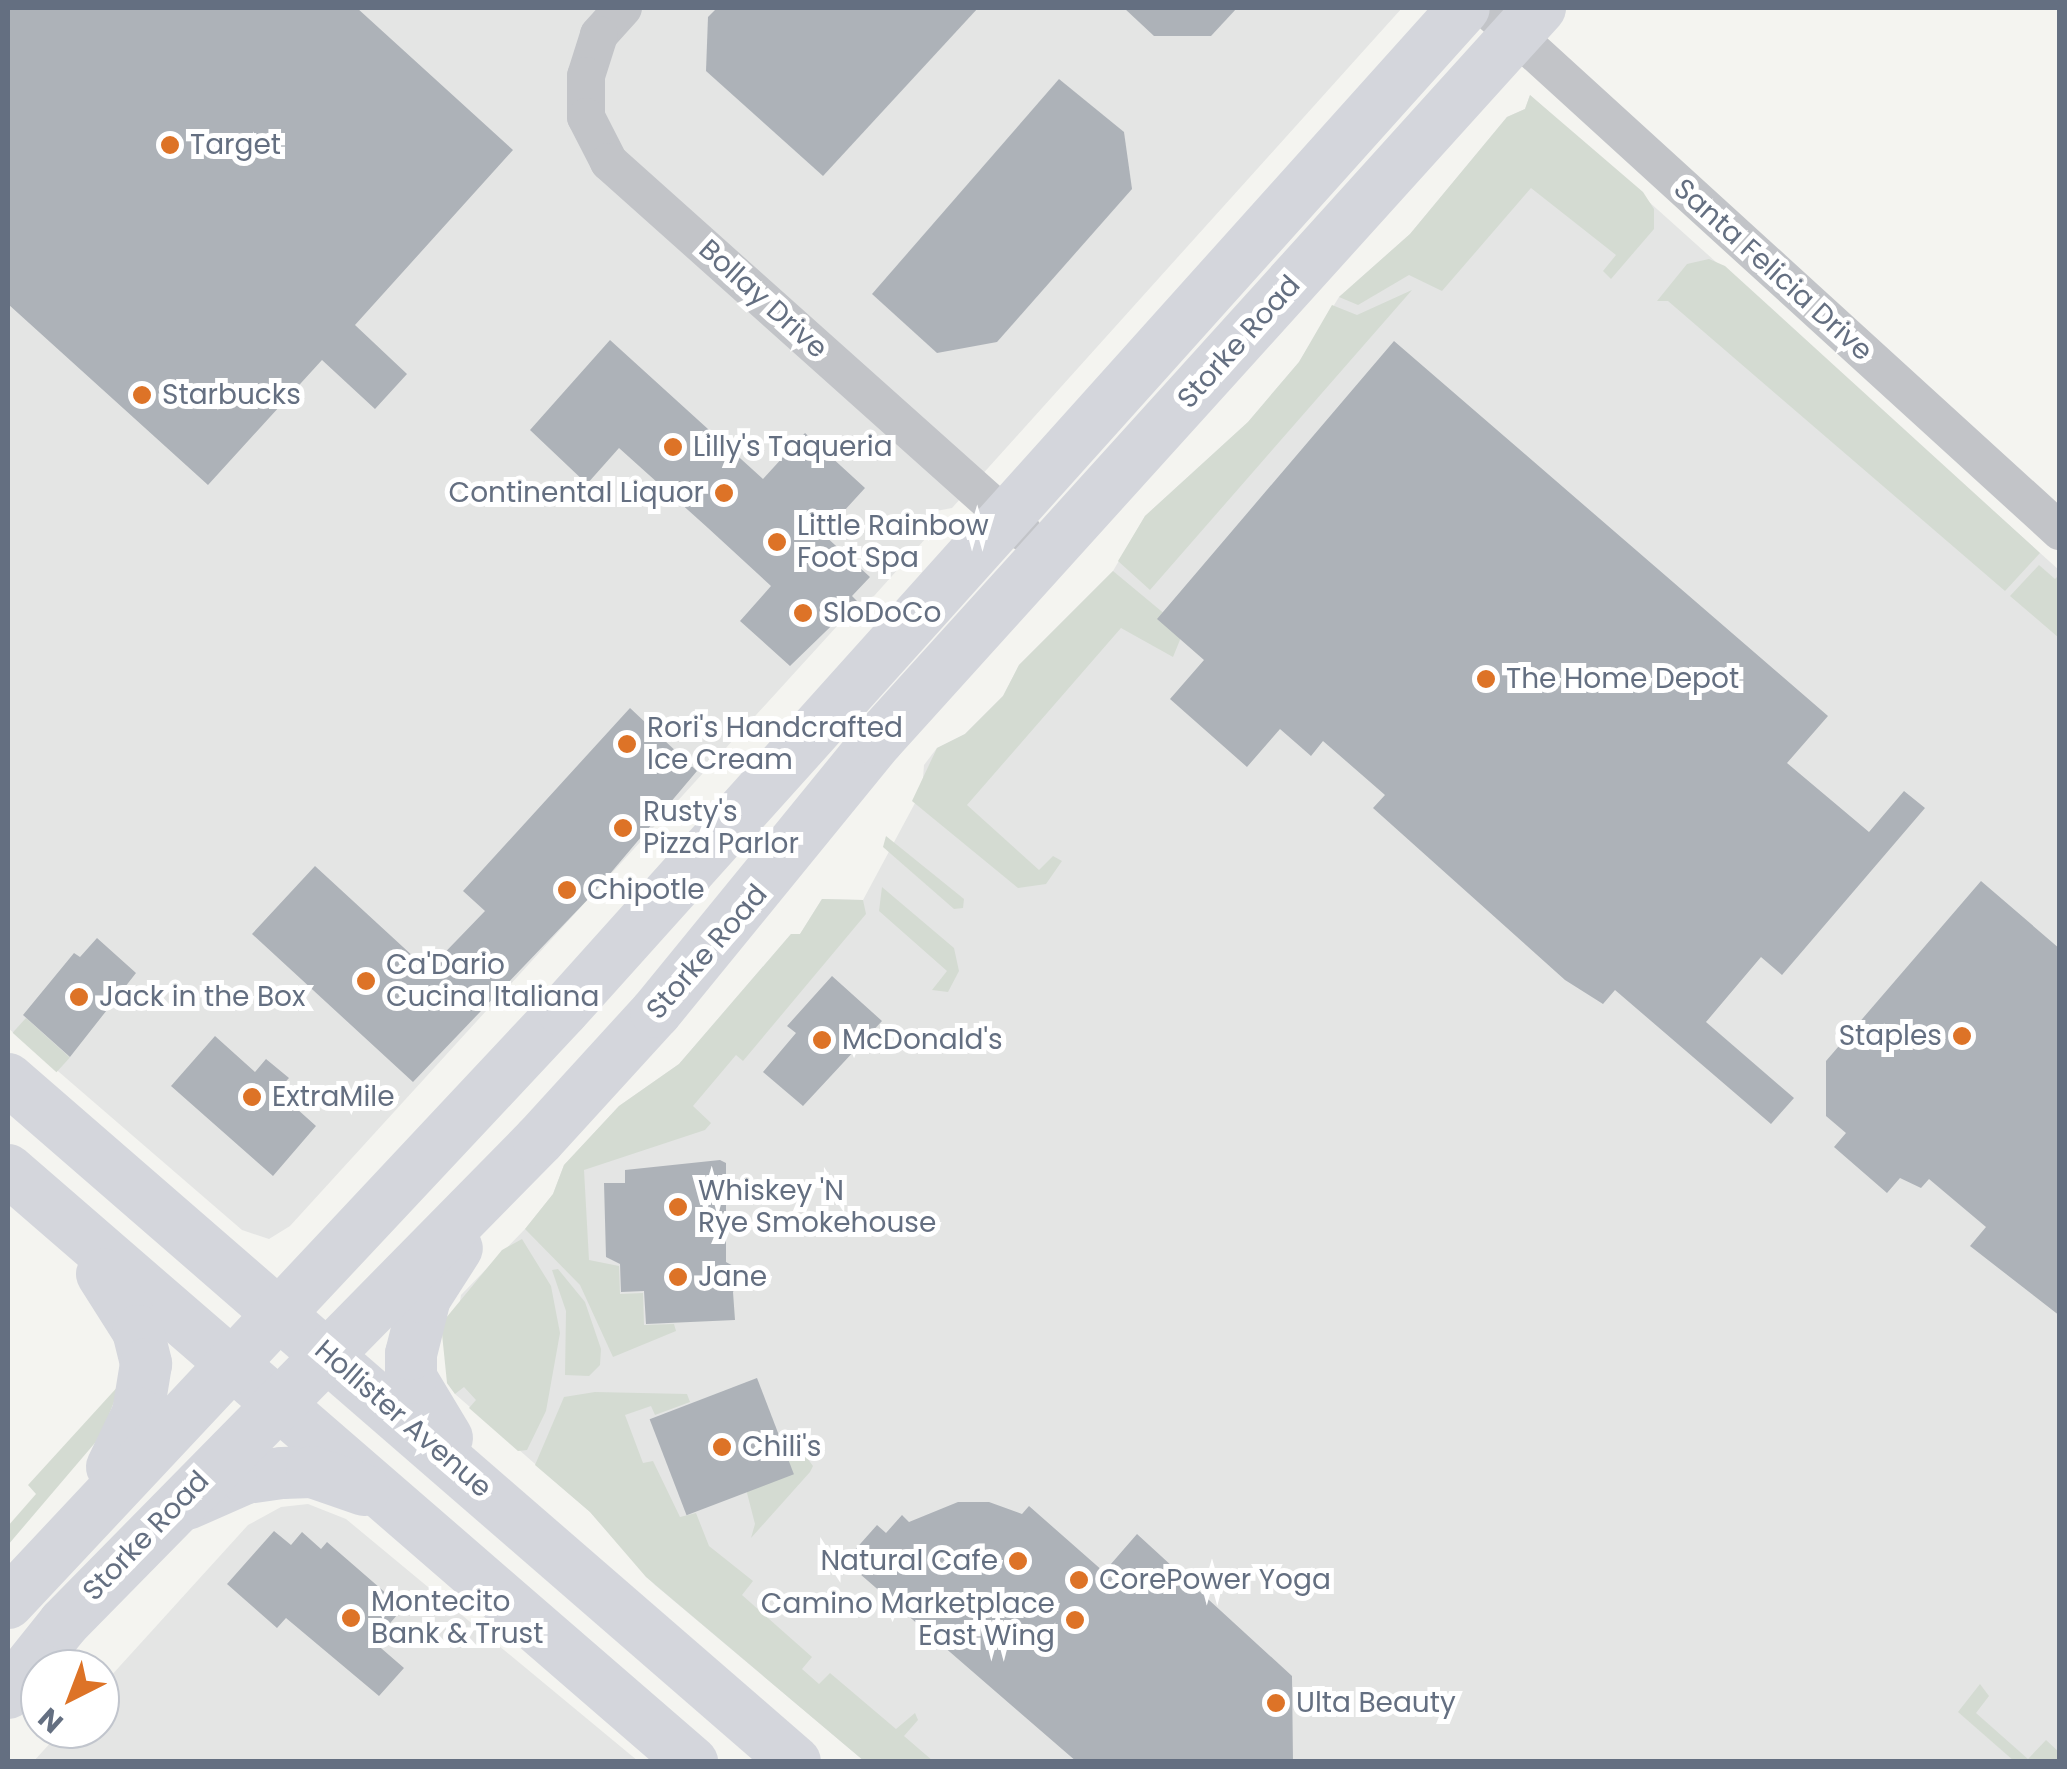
<!DOCTYPE html>
<style>
body{margin:0}
#map{position:relative;width:2067px;height:1769px;overflow:hidden;background:#f4f4f0;font-family:Poppins,sans-serif}
div>[style]{position:absolute}
[style*='--x']{left:calc(var(--x)*1px);top:calc(var(--y)*1px);width:calc(var(--w)*1px);rotate:calc(var(--a)*1deg)}
.built>*{inset:0;background:#e4e5e4}
.green>*{inset:0;background:#d4dbd2;transform-origin:0 0}
.building>*{inset:0;background:#adb2b8;transform-origin:0 0}
.street>*{height:38px;margin:-19px;padding:0 19px;transform-origin:19px;border-radius:19px;background:#c2c4c8}
.secondary>*{height:52px;margin:-26px;padding:0 26px;transform-origin:26px;border-radius:26px;background:#d4d6dc}
.dots>*{width:28px;height:28px;translate:-50% -50%;box-sizing:border-box;border:5px solid #fff;border-radius:50%}
span{translate:-50% -50%;white-space:nowrap;text-align:center;line-height:1.15;-webkit-text-stroke:10px #fff;paint-order:stroke}
.poi-label{font-size:28px;color:#646f81}
.left{translate:0 -50%;text-align:left}
.right{translate:-100% -50%;text-align:right}
.street-label{font-size:28px;color:#646f81}
.frame{position:absolute;inset:0;border:10px solid #646f81;pointer-events:none}
.north{position:absolute;left:20px;top:1649px;width:100px;height:100px;box-sizing:border-box;background:#fff;border:2px solid #c1c5cd;border-radius:50%;rotate:222deg;font-size:28px;font-weight:700;line-height:40px;text-align:center;color:#646f81}
.north::after{content:'';display:block;margin:auto;width:35px;height:45px;background:#dd7327;clip-path:polygon(50% 0,100% 100%,50% 72%,0 100%)}
</style>
<div id="map">
<div class="built">
<div style="clip-path:polygon(8px 8px,1402px 8px,952px 508px,936px 511px,935px 528px,874px 596px,859px 602px,290px 1226px,269px 1239px,242px 1230px,8px 1028px)"></div>
<div style="clip-path:polygon(1530px 95px,2059px 570px,2059px 1761px,864px 1761px,655px 1585px,590px 1512px,455px 1394px,447px 1383px,461px 1295px,525px 1229px,553px 1194px,564px 1165px,619px 1106px,679px 1064px,791px 934px,800px 934px,822px 899px,863px 900px,922px 790px,924px 765px,937px 748px,965px 734px,1003px 696px,1019px 665px,1113px 571px,1145px 516px,1248px 422px,1299px 362px,1339px 297px,1410px 234px,1507px 117px,1525px 109px)"></div>
<div style="clip-path:polygon(308px 1504px,346px 1519px,638px 1761px,33px 1762px,63px 1729px,100px 1729px,100px 1688px,248px 1525px,281px 1507px)"></div>
</div>
<div class="green">
<div style="clip-path:polygon(1530px 95px,1643px 192px,1654px 209px,1654px 229px,1611px 279px,1603px 271px,1616px 255px,1531px 188px,1442px 291px,1409px 275px,1358px 305px,1339px 297px,1410px 234px,1507px 117px,1525px 109px)"></div>
<div style="clip-path:polygon(1709px 259px,1725px 266px,2040px 553px,2005px 591px,1668px 301px,1657px 301px,1687px 264px)"></div>
<div style="clip-path:polygon(1412px 290px,1150px 590px,1118px 561px,1145px 516px,1248px 422px,1299px 362px,1332px 305px,1357px 315px)"></div>
<div style="clip-path:polygon(2039px 565px,2055px 579px,2059px 575px,2059px 638px,2010px 596px)"></div>
<div style="clip-path:polygon(1113px 571px,1184px 630px,1173px 657px,1121px 628px,967px 805px,1039px 870px,1053px 856px,1062px 861px,1046px 884px,1018px 888px,912px 801px,937px 748px,965px 734px,1003px 696px,1019px 665px)"></div>
<div style="clip-path:polygon(886px 836px,964px 899px,963px 908px,954px 909px,883px 847px)"></div>
<div style="clip-path:polygon(882px 887px,954px 948px,959px 971px,948px 992px,932px 990px,947px 971px,879px 911px)"></div>
<div style="clip-path:polygon(822px 899px,863px 900px,866px 914px,743px 1061px,736px 1055px,693px 1106px,711px 1123px,705px 1130px,584px 1170px,589px 1260px,619px 1266px,620px 1294px,643px 1293px,644px 1325px,674px 1324px,676px 1331px,613px 1357px,580px 1285px,525px 1229px,553px 1194px,564px 1165px,619px 1106px,679px 1064px,791px 934px,800px 934px)"></div>
<div style="left:26px;top:1018px;width:59px;height:20px;rotate:42deg"></div>
<div style="clip-path:polygon(522px 1239px,551px 1286px,560px 1333px,546px 1411px,527px 1450px,518px 1451px,469px 1408px,476px 1400px,464px 1387px,455px 1394px,447px 1383px,441px 1324px,502px 1250px)"></div>
<div style="clip-path:polygon(558px 1269px,585px 1302px,601px 1349px,600px 1365px,589px 1376px,565px 1375px,566px 1311px,552px 1270px)"></div>
<div style="clip-path:polygon(122px 1382px,100px 1437px,8px 1545px,8px 1526px,36px 1494px,28px 1485px)"></div>
<div style="clip-path:polygon(595px 1392px,687px 1394px,690px 1402px,655px 1415px,651px 1406px,625px 1415px,643px 1463px,653px 1461px,680px 1517px,696px 1513px,709px 1546px,753px 1581px,742px 1595px,812px 1657px,802px 1669px,819px 1684px,830px 1673px,896px 1729px,915px 1713px,918px 1720px,904px 1736px,933px 1761px,864px 1761px,646px 1577px,590px 1512px,535px 1465px,564px 1397px)"></div>
<div style="clip-path:polygon(797px 1444px,813px 1466px,810px 1472px,751px 1538px,755px 1524px,746px 1489px,781px 1449px)"></div>
<div style="clip-path:polygon(1980px 1684px,1989px 1696px,1976px 1713px,2028px 1759px,2046px 1740px,2059px 1752px,2059px 1761px,2014px 1761px,1958px 1712px)"></div>
</div>
<div class="building">
<div style="clip-path:polygon(8px 8px,357px 8px,513px 150px,355px 325px,407px 374px,375px 409px,322px 360px,208px 485px,8px 304px)"></div>
<div style="clip-path:polygon(717px 8px,978px 8px,823px 176px,706px 71px,708px 17px)"></div>
<div style="clip-path:polygon(1124px 8px,1237px 8px,1211px 36px,1154px 36px)"></div>
<div style="clip-path:polygon(1059px 79px,1124px 132px,1132px 189px,997px 342px,937px 353px,872px 294px)"></div>
<div style="clip-path:polygon(610px 340px,763px 479px,805px 433px,865px 488px,823px 534px,870px 577px,852px 596px,857px 601px,790px 666px,740px 621px,771px 586px,708px 528px,619px 448px,587px 484px,530px 430px)"></div>
<div style="clip-path:polygon(1394px 341px,1828px 716px,1787px 763px,1869px 832px,1904px 791px,1925px 808px,1782px 975px,1761px 957px,1706px 1022px,1794px 1098px,1771px 1124px,1615px 990px,1603px 1004px,1565px 980px,1373px 808px,1385px 795px,1323px 741px,1311px 756px,1280px 729px,1247px 767px,1170px 699px,1204px 660px,1157px 619px)"></div>
<div style="clip-path:polygon(630px 708px,697px 771px,592px 895px,413px 1082px,252px 934px,315px 866px,428px 970px,485px 911px,463px 891px)"></div>
<div style="clip-path:polygon(1981px 881px,2060px 949px,2060px 1316px,1970px 1246px,1986px 1227px,1929px 1179px,1921px 1188px,1900px 1178px,1887px 1193px,1834px 1147px,1846px 1133px,1826px 1116px,1826px 1061px)"></div>
<div style="clip-path:polygon(97px 938px,136px 973px,70px 1057px,23px 1015px,74px 953px,80px 957px)"></div>
<div style="clip-path:polygon(832px 976px,882px 1021px,803px 1106px,763px 1072px,796px 1033px,787px 1026px)"></div>
<div style="clip-path:polygon(215px 1036px,255px 1072px,266px 1059px,289px 1078px,277px 1091px,316px 1126px,273px 1176px,171px 1086px)"></div>
<div style="clip-path:polygon(720px 1160px,726px 1163px,726px 1262px,744px 1272px,733px 1292px,735px 1320px,646px 1324px,644px 1291px,621px 1292px,620px 1264px,606px 1257px,604px 1183px,625px 1183px,625px 1170px)"></div>
<div style="left:757px;top:1378px;width:103px;height:115px;rotate:69deg"></div>
<div style="clip-path:polygon(958px 1502px,989px 1502px,1022px 1514px,1029px 1506px,1104px 1572px,1137px 1534px,1292px 1676px,1293px 1762px,1077px 1762px,845px 1561px,877px 1525px,886px 1533px,902px 1515px,909px 1522px)"></div>
<div style="clip-path:polygon(274px 1531px,291px 1545px,302px 1532px,321px 1549px,327px 1542px,403px 1608px,374px 1642px,404px 1668px,379px 1696px,286px 1618px,277px 1628px,227px 1584px)"></div>
</div>
<div class="street">
<div style="--x:623;--y:8;--w:36;--a:132"></div>
<div style="--x:599;--y:35;--w:43;--a:107.6"></div>
<div style="--x:586;--y:76;--w:41;--a:90"></div>
<div style="--x:586;--y:117;--w:51;--a:62.9"></div>
<div style="--x:609;--y:162;--w:555;--a:41.79"></div>
<div style="--x:1486;--y:8;--w:777;--a:42.34"></div>
</div>
<div class="secondary">
<div style="--x:8;--y:1079;--w:1042;--a:40.95"></div>
<div style="--x:8;--y:1170;--w:905;--a:40.88"></div>
<div style="--x:102;--y:1274;--w:67;--a:57.7"></div>
<div style="--x:138;--y:1331;--w:34;--a:76"></div>
<div style="--x:146;--y:1364;--w:50;--a:99.3"></div>
<div style="--x:138;--y:1413;--w:60;--a:115.7"></div>
<div style="--x:447;--y:1438;--w:70;--a:-121"></div>
<div style="--x:411;--y:1378;--w:24;--a:-90"></div>
<div style="--x:411;--y:1354;--w:58;--a:-76"></div>
<div style="--x:425;--y:1298;--w:59;--a:-57.4"></div>
<div style="--x:187;--y:1504;--w:64;--a:-23.8"></div>
<div style="--x:246;--y:1478;--w:36;--a:-8"></div>
<div style="--x:282;--y:1473;--w:30;--a:-2"></div>
<div style="--x:312;--y:1472;--w:55;--a:19.1"></div>
<div style="--x:8;--y:1603;--w:811;--a:-46.85"></div>
<div style="--x:563;--y:1011;--w:1348;--a:-48.07"></div>
<div style="--x:8;--y:1693;--w:90;--a:-51.3"></div>
<div style="--x:64;--y:1623;--w:677;--a:-45.48"></div>
<div style="--x:539;--y:1140;--w:173;--a:-47.6"></div>
<div style="--x:656;--y:1012;--w:351;--a:-50.8"></div>
<div style="--x:878;--y:740;--w:987;--a:-47.87"></div>
</div>
<div class="dots">
<div style="left:170px;top:145px;background:#dd7327"></div>
<div style="left:142px;top:395px;background:#dd7327"></div>
<div style="left:673px;top:447px;background:#dd7327"></div>
<div style="left:724px;top:493px;background:#dd7327"></div>
<div style="left:777px;top:542px;background:#dd7327"></div>
<div style="left:803px;top:613px;background:#dd7327"></div>
<div style="left:1486px;top:679px;background:#dd7327"></div>
<div style="left:627px;top:744px;background:#dd7327"></div>
<div style="left:623px;top:828px;background:#dd7327"></div>
<div style="left:567px;top:890px;background:#dd7327"></div>
<div style="left:366px;top:981px;background:#dd7327"></div>
<div style="left:79px;top:997px;background:#dd7327"></div>
<div style="left:1962px;top:1036px;background:#dd7327"></div>
<div style="left:822px;top:1040px;background:#dd7327"></div>
<div style="left:252px;top:1097px;background:#dd7327"></div>
<div style="left:678px;top:1207px;background:#dd7327"></div>
<div style="left:678px;top:1277px;background:#dd7327"></div>
<div style="left:722px;top:1447px;background:#dd7327"></div>
<div style="left:1018px;top:1561px;background:#dd7327"></div>
<div style="left:1079px;top:1580px;background:#dd7327"></div>
<div style="left:351px;top:1618px;background:#dd7327"></div>
<div style="left:1075px;top:1620px;background:#dd7327"></div>
<div style="left:1276px;top:1703px;background:#dd7327"></div>
</div>
<div class="poi-label">
<span class="left" style="left:190px;top:145px">Target</span>
<span class="left" style="left:162px;top:395px">Starbucks</span>
<span class="left" style="left:693px;top:447px">Lilly's Taqueria</span>
<span class="right" style="left:704px;top:493px">Continental Liquor</span>
<span class="left" style="left:797px;top:542px">Little Rainbow<br>Foot Spa</span>
<span class="left" style="left:823px;top:613px">SloDoCo</span>
<span class="left" style="left:1506px;top:679px">The Home Depot</span>
<span class="left" style="left:647px;top:744px">Rori's Handcrafted<br>Ice Cream</span>
<span class="left" style="left:643px;top:828px">Rusty's<br>Pizza Parlor</span>
<span class="left" style="left:587px;top:890px">Chipotle</span>
<span class="left" style="left:386px;top:981px">Ca'Dario<br>Cucina Italiana</span>
<span class="left" style="left:99px;top:997px">Jack in the Box</span>
<span class="right" style="left:1942px;top:1036px">Staples</span>
<span class="left" style="left:842px;top:1040px">McDonald's</span>
<span class="left" style="left:272px;top:1097px">ExtraMile</span>
<span class="left" style="left:698px;top:1207px">Whiskey 'N<br>Rye Smokehouse</span>
<span class="left" style="left:698px;top:1277px">Jane</span>
<span class="left" style="left:742px;top:1447px">Chili's</span>
<span class="right" style="left:998px;top:1561px">Natural Cafe</span>
<span class="left" style="left:1099px;top:1580px">CorePower Yoga</span>
<span class="left" style="left:371px;top:1618px">Montecito<br>Bank &amp; Trust</span>
<span class="right" style="left:1055px;top:1620px">Camino Marketplace<br>East Wing</span>
<span class="left" style="left:1296px;top:1703px">Ulta Beauty</span>
</div>
<div class="street-label">
<span style="left:1773px;top:270px;rotate:42deg">Santa Felicia Drive</span>
<span style="left:763px;top:299px;rotate:42deg">Bollay Drive</span>
<span style="left:1239px;top:342px;rotate:-48deg">Storke Road</span>
<span style="left:707px;top:952px;rotate:-49deg">Storke Road</span>
<span style="left:403px;top:1419px;rotate:41deg">Hollister Avenue</span>
<span style="left:146px;top:1536px;rotate:-46deg">Storke Road</span>
</div>
<div class="frame"></div>
<div class="north">N</div>
</div>
